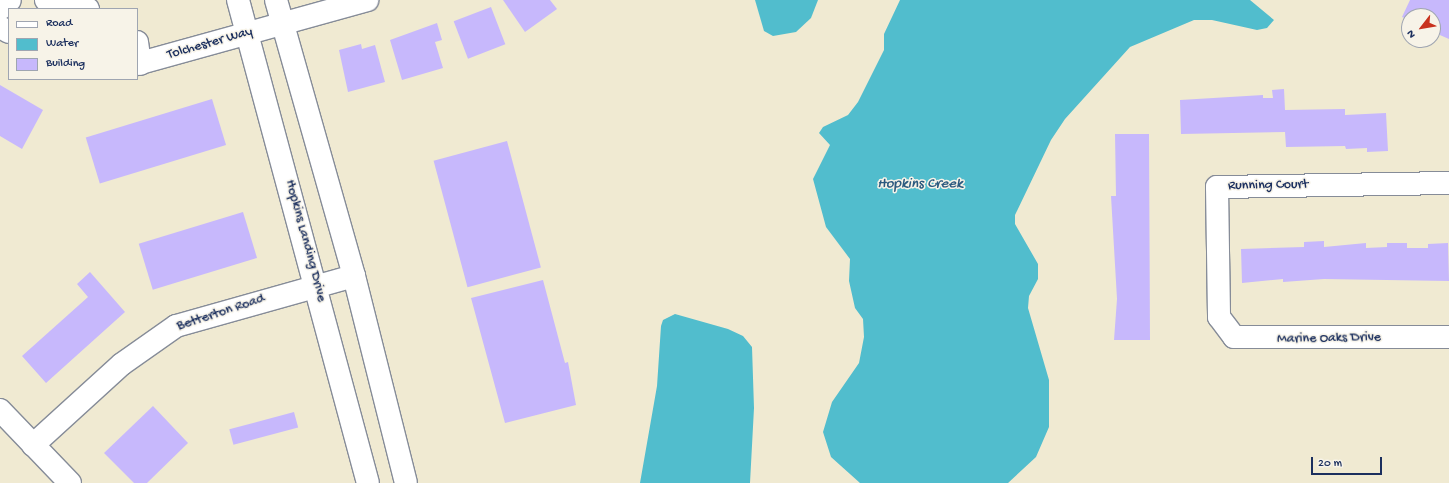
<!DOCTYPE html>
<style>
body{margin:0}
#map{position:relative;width:1449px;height:483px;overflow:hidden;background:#f0ead2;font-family:"Gochi Hand",sans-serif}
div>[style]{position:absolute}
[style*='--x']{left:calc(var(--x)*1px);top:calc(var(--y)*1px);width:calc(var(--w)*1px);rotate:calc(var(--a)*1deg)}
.water>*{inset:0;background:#51bdcd}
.building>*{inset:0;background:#c7b8fc;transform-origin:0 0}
.roads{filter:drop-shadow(1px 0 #868c98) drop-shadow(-1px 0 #868c98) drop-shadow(0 1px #868c98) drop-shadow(0 -1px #868c98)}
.minor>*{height:22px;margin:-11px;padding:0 11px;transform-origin:11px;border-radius:11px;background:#fff}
span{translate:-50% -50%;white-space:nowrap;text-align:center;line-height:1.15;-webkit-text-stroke:3px #f7f3e8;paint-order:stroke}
.street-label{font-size:14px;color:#1b2f5e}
.water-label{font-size:15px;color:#2b5a7f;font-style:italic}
.legend{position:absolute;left:8px;top:8px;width:130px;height:72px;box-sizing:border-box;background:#f7f3e8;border:1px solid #9fa5b1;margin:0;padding:5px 7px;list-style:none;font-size:12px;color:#1b2f5e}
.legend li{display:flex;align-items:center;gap:8px;height:20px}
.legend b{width:20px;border:1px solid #9fa5b1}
.north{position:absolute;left:1401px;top:8px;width:40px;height:40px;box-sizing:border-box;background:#f7f3e8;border:1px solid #9fa5b1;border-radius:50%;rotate:239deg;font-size:11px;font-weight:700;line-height:16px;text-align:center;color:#1b2f5e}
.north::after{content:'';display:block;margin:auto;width:14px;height:18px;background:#c8321e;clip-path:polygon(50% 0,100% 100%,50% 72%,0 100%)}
.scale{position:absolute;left:1311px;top:457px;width:71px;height:18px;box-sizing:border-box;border:2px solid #1b2f5e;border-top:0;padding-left:5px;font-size:12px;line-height:14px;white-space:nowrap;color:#1b2f5e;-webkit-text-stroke:3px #f7f3e8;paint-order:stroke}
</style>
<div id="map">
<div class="water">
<div style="clip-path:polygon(755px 0,818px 0,811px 18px,796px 32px,773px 36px,764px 31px)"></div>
<div style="clip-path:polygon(900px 0,1250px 0,1274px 20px,1267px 28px,1257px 30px,1212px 20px,1194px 20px,1130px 47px,1065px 119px,1051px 140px,1015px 215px,1015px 224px,1038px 264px,1038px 279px,1029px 296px,1028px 308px,1049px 380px,1049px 427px,1036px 457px,1008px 483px,860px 483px,831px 457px,823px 432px,832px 402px,859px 363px,864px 337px,863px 319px,855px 308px,849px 281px,850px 259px,826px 227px,813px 179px,830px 145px,819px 133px,823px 127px,848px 115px,858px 102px,884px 50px,884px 34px)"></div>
<div style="clip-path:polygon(675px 314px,728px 329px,743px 336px,752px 347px,754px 408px,750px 483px,640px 483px,657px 386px,661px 326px,663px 320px)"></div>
</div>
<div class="building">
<div style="clip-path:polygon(503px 0,550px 0,557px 9px,525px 32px)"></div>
<div style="clip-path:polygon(1410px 0,1449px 0,1449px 39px,1433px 32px,1433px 16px,1409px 16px,1409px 20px,1402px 17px)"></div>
<div style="left:491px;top:7px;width:40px;height:40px;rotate:69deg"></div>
<div style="clip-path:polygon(437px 23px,442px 40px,435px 42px,443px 68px,402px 80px,390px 40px)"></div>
<div style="clip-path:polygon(361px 44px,362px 49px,375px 45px,385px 82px,348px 92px,339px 50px)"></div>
<div style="clip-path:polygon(0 85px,43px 110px,22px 149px,0 136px)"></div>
<div style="clip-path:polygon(1284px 89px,1285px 110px,1345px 109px,1345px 115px,1386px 113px,1388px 151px,1367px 152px,1367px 148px,1346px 149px,1345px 146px,1286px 147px,1285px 132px,1181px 134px,1180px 100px,1263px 95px,1263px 98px,1273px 98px,1272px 90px)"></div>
<div style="left:212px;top:99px;width:48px;height:132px;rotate:73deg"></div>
<div style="clip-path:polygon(1115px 134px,1149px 134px,1150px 340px,1114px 340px,1117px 299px,1111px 196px,1116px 196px)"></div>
<div style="left:507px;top:141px;width:131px;height:76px;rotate:75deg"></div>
<div style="left:243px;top:212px;width:48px;height:109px;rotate:73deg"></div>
<div style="clip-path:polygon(1324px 241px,1324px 247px,1366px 243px,1366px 248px,1387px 247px,1387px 243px,1407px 243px,1407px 248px,1428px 248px,1428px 244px,1448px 243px,1449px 281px,1324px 279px,1283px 282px,1283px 279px,1242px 283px,1241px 249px,1304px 247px,1304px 242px)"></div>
<div style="clip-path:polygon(90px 272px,125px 312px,46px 383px,22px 356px,88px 297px,77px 284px)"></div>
<div style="clip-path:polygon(543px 280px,565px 363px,568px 362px,576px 405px,505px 423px,471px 298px)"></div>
<div style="clip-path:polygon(153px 406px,188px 443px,147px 483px,134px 483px,104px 453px)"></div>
<div style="left:294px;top:412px;width:16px;height:67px;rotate:75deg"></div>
</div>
<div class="roads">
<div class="minor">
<div style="--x:46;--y:0;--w:43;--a:12.1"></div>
<div style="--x:238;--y:0;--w:500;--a:74.94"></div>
<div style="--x:276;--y:0;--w:287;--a:74.2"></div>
<div style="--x:354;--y:276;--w:213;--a:75.9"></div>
<div style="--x:0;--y:9;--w:13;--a:-42"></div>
<div style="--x:0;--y:27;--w:10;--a:29"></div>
<div style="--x:137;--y:42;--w:22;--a:82"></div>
<div style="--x:137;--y:64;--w:239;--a:-15.5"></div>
<div style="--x:1449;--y:183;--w:232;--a:179"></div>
<div style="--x:1217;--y:187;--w:130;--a:89.1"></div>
<div style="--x:1219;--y:317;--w:25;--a:53"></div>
<div style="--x:1234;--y:337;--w:215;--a:0"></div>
<div style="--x:0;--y:410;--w:101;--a:46.2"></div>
<div style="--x:33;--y:445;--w:120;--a:-42.3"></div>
<div style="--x:122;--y:364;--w:66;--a:-35.1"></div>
<div style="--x:176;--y:326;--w:185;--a:-15.7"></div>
</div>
</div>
<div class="street-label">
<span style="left:210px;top:44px;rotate:-16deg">Tolchester Way</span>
<span style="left:1268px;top:186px;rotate:-1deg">Running Court</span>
<span style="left:305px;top:241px;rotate:75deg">Hopkins Landing Drive</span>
<span style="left:221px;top:313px;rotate:-18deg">Betterton Road</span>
<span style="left:1329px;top:339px;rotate:-1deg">Marine Oaks Drive</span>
</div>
<div class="water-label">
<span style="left:920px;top:185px">Hopkins Creek</span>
</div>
<ul class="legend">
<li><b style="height:5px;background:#fff"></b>Road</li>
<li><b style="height:11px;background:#51bdcd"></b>Water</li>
<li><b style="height:11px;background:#c7b8fc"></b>Building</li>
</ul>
<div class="north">N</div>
<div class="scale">20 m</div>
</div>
